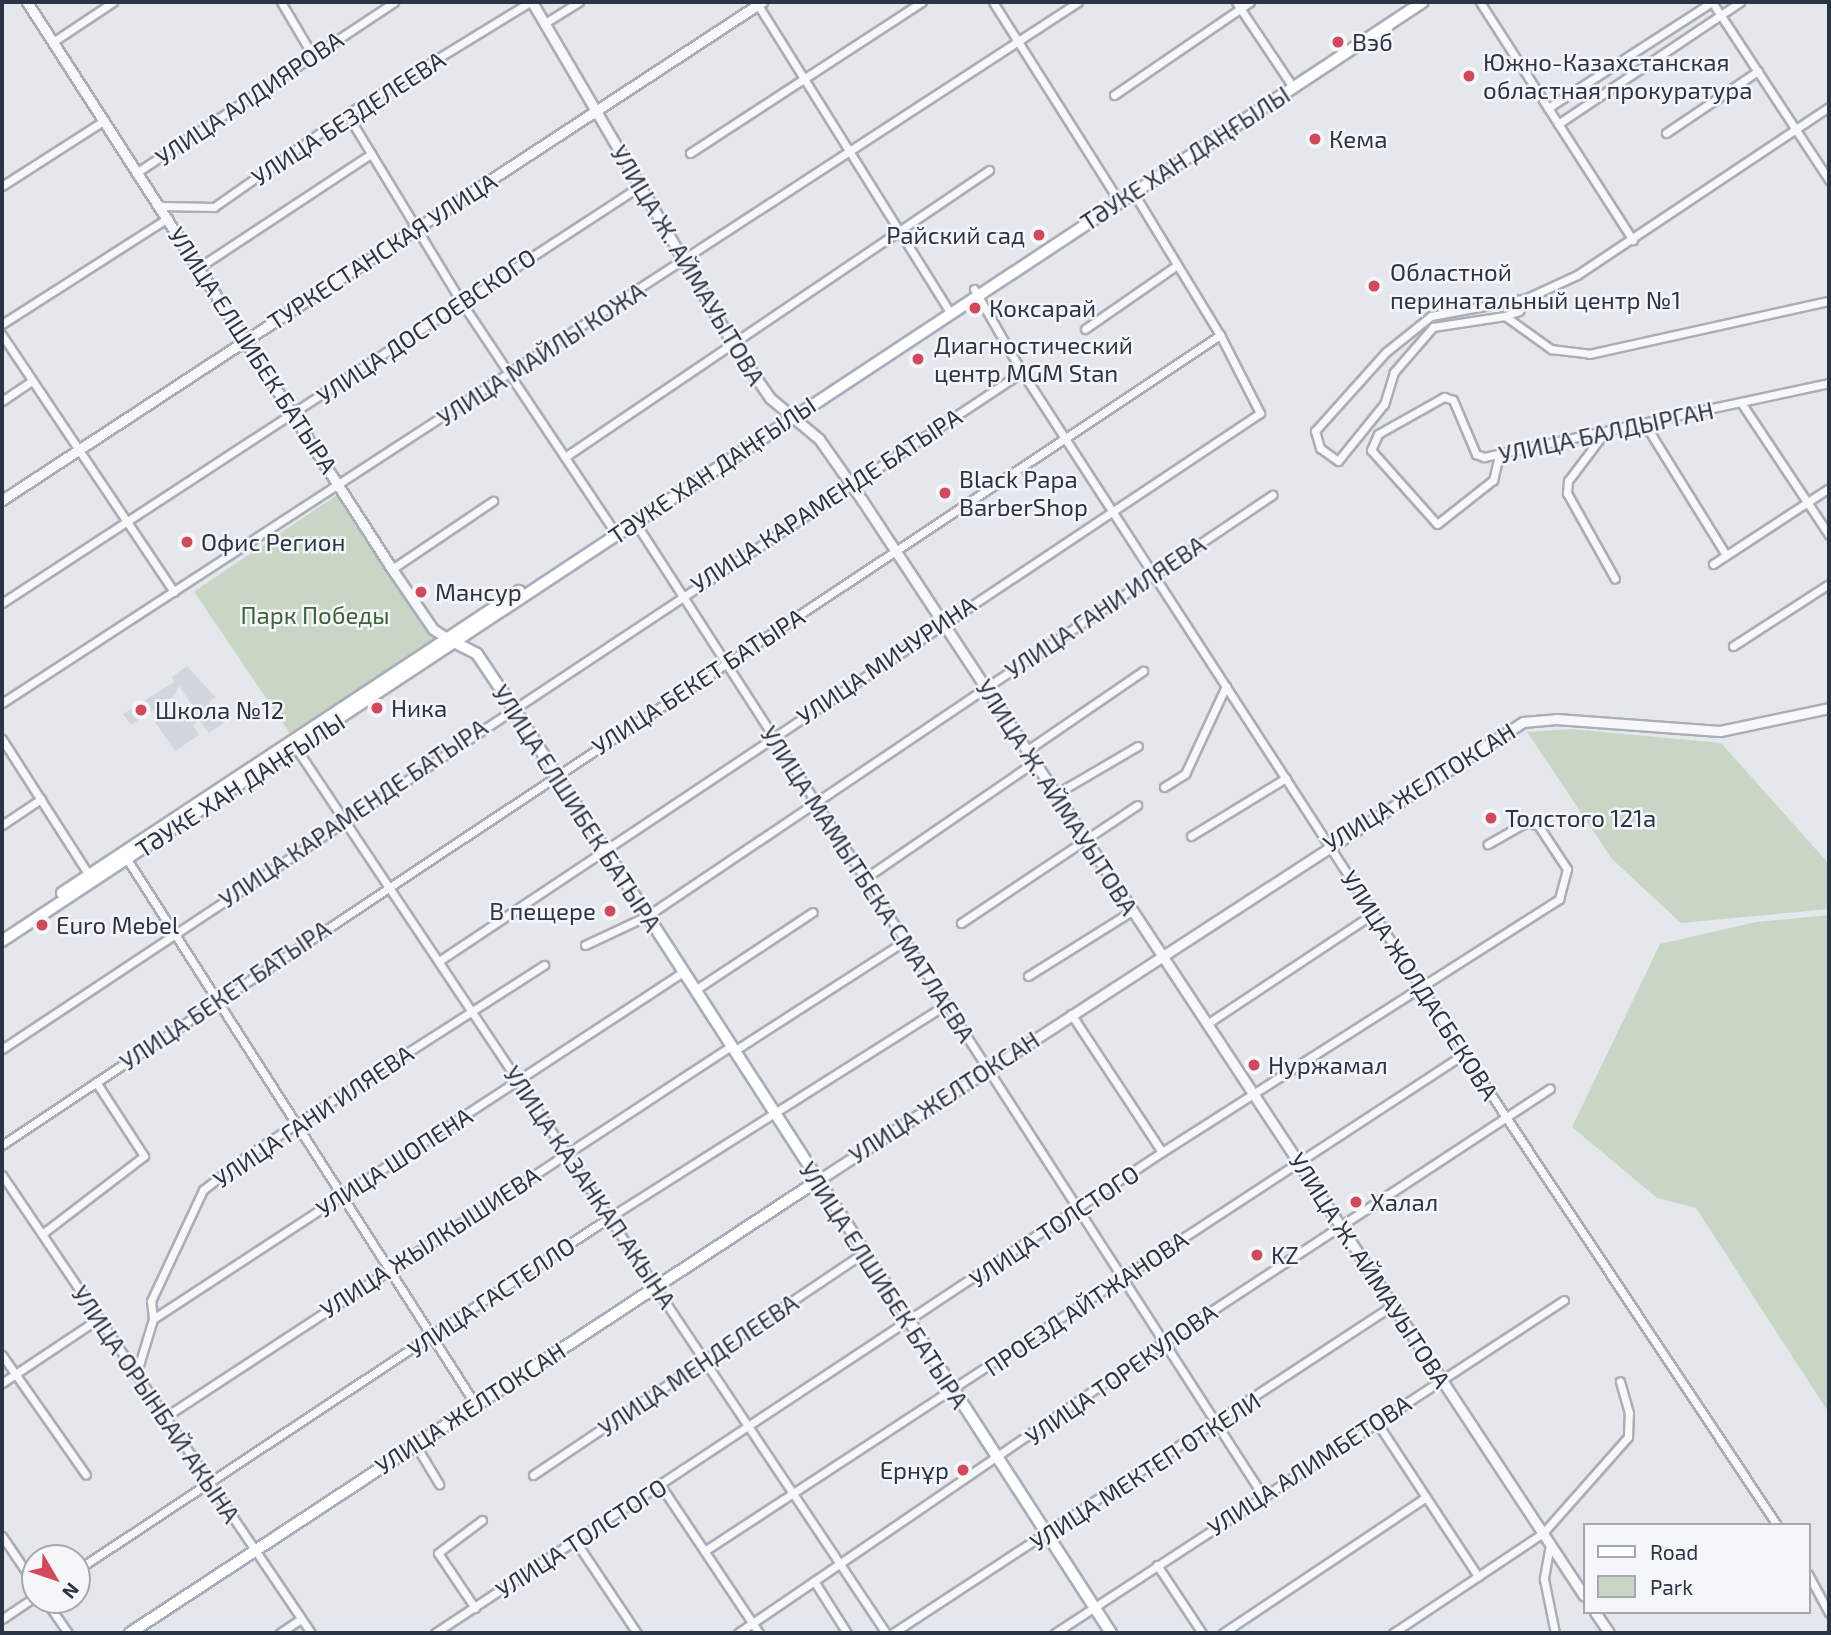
<!DOCTYPE html>
<meta charset="utf-8">
<style>
body{margin:0}
#map{position:relative;width:1831px;height:1635px;overflow:hidden;background:#e4e7ec;font-family:"Exo 2",sans-serif}
div>[style]{position:absolute}
[style*='--x']{left:calc(var(--x)*1px);top:calc(var(--y)*1px);width:calc(var(--w)*1px);rotate:calc(var(--a)*1deg)}
.built>*{inset:0;background:#d2d6de}
.green>*{inset:0;background:#c9d6c5;transform-origin:0 0}
.roads{filter:drop-shadow(2px 0 #a9aeb7) drop-shadow(-2px 0 #a9aeb7) drop-shadow(0 2px #a9aeb7) drop-shadow(0 -2px #a9aeb7)}
.minor>*{height:7px;margin:-3.5px;padding:0 3.5px;transform-origin:3.5px;border-radius:3.5px;background:#f7f8fa}
.tertiary>*{height:9px;margin:-4.5px;padding:0 4.5px;transform-origin:4.5px;border-radius:4.5px;background:#f7f8fa}
.secondary>*{height:10px;margin:-5px;padding:0 5px;transform-origin:5px;border-radius:5px;background:#fff}
.primary>*{height:10px;margin:-5px;padding:0 5px;transform-origin:5px;border-radius:5px;background:#fff}
.dots>*{width:19px;height:19px;translate:-50% -50%;box-sizing:border-box;border:4px solid #f4f6f9;border-radius:50%}
span{translate:-50% -50%;white-space:nowrap;text-align:center;line-height:1.15;-webkit-text-stroke:5px #f4f6f9;paint-order:stroke}
.poi-label{font-size:24px;color:#2b3445}
.left{translate:0 -50%;text-align:left}
.right{translate:-100% -50%;text-align:right}
.street-label{font-size:24px;color:#2b3445}
.park-label{font-size:24px;color:#3f6138}
.frame{position:absolute;inset:0;border:4px solid #2b3445;pointer-events:none}
.legend{position:absolute;left:1583px;top:1523px;width:228px;height:91px;box-sizing:border-box;background:#f4f6f9;border:2px solid #a4a8b1;margin:0;padding:9px 12px;list-style:none;font-size:21px;color:#2b3445}
.legend li{display:flex;align-items:center;gap:14px;height:35px}
.legend b{width:35px;border:2px solid #a4a8b1}
.north{position:absolute;left:21px;top:1544px;width:70px;height:70px;box-sizing:border-box;background:#f4f6f9;border:2px solid #a4a8b1;border-radius:50%;rotate:129deg;font-size:19px;font-weight:700;line-height:28px;text-align:center;color:#2b3445}
.north::after{content:'';display:block;margin:auto;width:24px;height:32px;background:#d1495b;clip-path:polygon(50% 0,100% 100%,50% 72%,0 100%)}
</style>
<div id="map">
<div class="built">
<div style="clip-path:polygon(187px 666px,215px 697px,209px 702px,224px 723px,209px 733px,199px 720px,193px 725px,199px 735px,175px 751px,155px 722px,179px 705px,189px 720px,198px 714px,179px 686px,175px 695px,131px 725px,123px 714px,174px 682px,172px 677px)"></div>
</div>
<div class="green">
<div style="left:340px;top:493px;width:175px;height:176px;rotate:56deg"></div>
<div style="clip-path:polygon(1570px 729px,1721px 743px,1829px 864px,1829px 909px,1681px 923px,1612px 859px,1527px 732px)"></div>
<div style="clip-path:polygon(1829px 915px,1829px 1413px,1696px 1208px,1657px 1198px,1572px 1127px,1660px 944px,1756px 922px)"></div>
</div>
<div class="roads">
<div class="minor">
<div style="--x:281;--y:2;--w:63;--a:59.3"></div>
<div style="--x:993;--y:2;--w:236;--a:57.7"></div>
<div style="--x:1236;--y:2;--w:102;--a:56.2"></div>
<div style="--x:1480;--y:2;--w:283;--a:57.3"></div>
<div style="--x:1712;--y:2;--w:213;--a:56.7"></div>
<div style="--x:758;--y:5;--w:362;--a:58"></div>
<div style="--x:545;--y:23;--w:40;--a:-32"></div>
<div style="--x:53;--y:42;--w:72;--a:-33.7"></div>
<div style="--x:1114;--y:95;--w:165;--a:-34.4"></div>
<div style="--x:1548;--y:108;--w:195;--a:-32.9"></div>
<div style="--x:347;--y:114;--w:218;--a:58.7"></div>
<div style="--x:460;--y:300;--w:283;--a:56.3"></div>
<div style="--x:1558;--y:124;--w:219;--a:-33.8"></div>
<div style="--x:1666;--y:133;--w:111;--a:-34"></div>
<div style="--x:690;--y:153;--w:277;--a:-33.1"></div>
<div style="--x:139;--y:171;--w:306;--a:-33.5"></div>
<div style="--x:2;--y:186;--w:122;--a:-32.7"></div>
<div style="--x:161;--y:206;--w:53;--a:1.1"></div>
<div style="--x:214;--y:207;--w:162;--a:-35"></div>
<div style="--x:347;--y:114;--w:215;--a:-31.5"></div>
<div style="--x:201;--y:266;--w:204;--a:-33.4"></div>
<div style="--x:974;--y:289;--w:96;--a:60"></div>
<div style="--x:1022;--y:372;--w:813;--a:57.05"></div>
<div style="--x:1464;--y:1054;--w:566;--a:56.39"></div>
<div style="--x:1527;--y:298;--w:15;--a:122"></div>
<div style="--x:1519;--y:311;--w:15;--a:160"></div>
<div style="--x:1505;--y:316;--w:73;--a:171.3"></div>
<div style="--x:1433;--y:327;--w:60;--a:130.9"></div>
<div style="--x:1394;--y:372;--w:34;--a:107"></div>
<div style="--x:1384;--y:404;--w:73;--a:128.9"></div>
<div style="--x:1338;--y:461;--w:22;--a:-144"></div>
<div style="--x:1320;--y:448;--w:18;--a:-106"></div>
<div style="--x:1315;--y:431;--w:106;--a:-48.1"></div>
<div style="--x:1386;--y:352;--w:58;--a:-38.7"></div>
<div style="--x:1431;--y:316;--w:98;--a:-10.6"></div>
<div style="--x:1527;--y:298;--w:55;--a:-24.7"></div>
<div style="--x:1577;--y:275;--w:303;--a:-33.7"></div>
<div style="--x:1505;--y:316;--w:57;--a:35.7"></div>
<div style="--x:1551;--y:349;--w:38;--a:7"></div>
<div style="--x:1589;--y:354;--w:246;--a:-12.5"></div>
<div style="--x:2;--y:324;--w:197;--a:-32.6"></div>
<div style="--x:1085;--y:329;--w:112;--a:-34.8"></div>
<div style="--x:2;--y:335;--w:309;--a:56.2"></div>
<div style="--x:2;--y:401;--w:36;--a:-34"></div>
<div style="--x:1742;--y:404;--w:157;--a:56.4"></div>
<div style="--x:1646;--y:426;--w:152;--a:58.2"></div>
<div style="--x:1602;--y:436;--w:56;--a:127.1"></div>
<div style="--x:1568;--y:481;--w:12;--a:95"></div>
<div style="--x:1567;--y:493;--w:98;--a:60.8"></div>
<div style="--x:1499;--y:455;--w:26;--a:103"></div>
<div style="--x:1493;--y:480;--w:71;--a:141.8"></div>
<div style="--x:1437;--y:524;--w:99;--a:-131.7"></div>
<div style="--x:1371;--y:450;--w:17;--a:-66"></div>
<div style="--x:1378;--y:434;--w:76;--a:-29.3"></div>
<div style="--x:1444;--y:397;--w:9;--a:18"></div>
<div style="--x:1453;--y:400;--w:59;--a:66.9"></div>
<div style="--x:1476;--y:454;--w:9;--a:21"></div>
<div style="--x:1484;--y:457;--w:353;--a:-12.1"></div>
<div style="--x:565;--y:457;--w:512;--a:-34.09"></div>
<div style="--x:633;--y:519;--w:1163;--a:57.18"></div>
<div style="--x:1713;--y:564;--w:139;--a:-33.2"></div>
<div style="--x:392;--y:569;--w:122;--a:-34"></div>
<div style="--x:2;--y:603;--w:762;--a:-33.17"></div>
<div style="--x:1733;--y:646;--w:114;--a:-32.9"></div>
<div style="--x:2;--y:703;--w:1284;--a:-33.08"></div>
<div style="--x:2;--y:739;--w:165;--a:57.4"></div>
<div style="--x:294;--y:745;--w:1067;--a:56.31"></div>
<div style="--x:1026;--y:751;--w:142;--a:-34.4"></div>
<div style="--x:1164;--y:787;--w:25;--a:-32"></div>
<div style="--x:1185;--y:774;--w:97;--a:-65"></div>
<div style="--x:1054;--y:795;--w:97;--a:-30.3"></div>
<div style="--x:2;--y:825;--w:47;--a:-33.7"></div>
<div style="--x:1191;--y:836;--w:111;--a:-31.4"></div>
<div style="--x:125;--y:856;--w:650;--a:57.43"></div>
<div style="--x:867;--y:877;--w:201;--a:-34.5"></div>
<div style="--x:961;--y:923;--w:212;--a:-33.8"></div>
<div style="--x:585;--y:945;--w:68;--a:-25.1"></div>
<div style="--x:647;--y:916;--w:754;--a:-33.96"></div>
<div style="--x:439;--y:961;--w:987;--a:-33.72"></div>
<div style="--x:1260;--y:413;--w:88;--a:-117.1"></div>
<div style="--x:1220;--y:335;--w:167;--a:-121.3"></div>
<div style="--x:1028;--y:976;--w:123;--a:-32"></div>
<div style="--x:695;--y:990;--w:141;--a:-33.5"></div>
<div style="--x:1071;--y:1014;--w:165;--a:56.6"></div>
<div style="--x:1207;--y:1024;--w:201;--a:-33.6"></div>
<div style="--x:2;--y:1049;--w:1224;--a:-33.57"></div>
<div style="--x:734;--y:1051;--w:201;--a:-32.8"></div>
<div style="--x:2;--y:1145;--w:1463;--a:-33.62"></div>
<div style="--x:2;--y:1175;--w:552;--a:55.99"></div>
<div style="--x:42;--y:1234;--w:128;--a:-37.4"></div>
<div style="--x:144;--y:1156;--w:88;--a:-123"></div>
<div style="--x:153;--y:1319;--w:18;--a:-96"></div>
<div style="--x:151;--y:1301;--w:123;--a:-64.9"></div>
<div style="--x:203;--y:1190;--w:57;--a:-37.9"></div>
<div style="--x:248;--y:1155;--w:352;--a:-32.7"></div>
<div style="--x:2;--y:1355;--w:146;--a:55"></div>
<div style="--x:136;--y:1375;--w:59;--a:-73.1"></div>
<div style="--x:153;--y:1319;--w:633;--a:-33.21"></div>
<div style="--x:2;--y:1383;--w:115;--a:-33.7"></div>
<div style="--x:165;--y:1417;--w:677;--a:-33.24"></div>
<div style="--x:1376;--y:1421;--w:186;--a:56.7"></div>
<div style="--x:415;--y:1444;--w:47;--a:59"></div>
<div style="--x:533;--y:1475;--w:398;--a:-33.9"></div>
<div style="--x:661;--y:1486;--w:177;--a:56.3"></div>
<div style="--x:2;--y:1536;--w:59;--a:56"></div>
<div style="--x:576;--y:1542;--w:110;--a:56.2"></div>
<div style="--x:1550;--y:1544;--w:36;--a:100"></div>
<div style="--x:1544;--y:1579;--w:55;--a:78.5"></div>
<div style="--x:706;--y:1550;--w:906;--a:-33.2"></div>
<div style="--x:1157;--y:1565;--w:82;--a:56.5"></div>
<div style="--x:77;--y:1570;--w:639;--a:-33.52"></div>
<div style="--x:610;--y:1217;--w:395;--a:-32.3"></div>
<div style="--x:1808;--y:1574;--w:44;--a:61.7"></div>
<div style="--x:814;--y:1581;--w:62;--a:57.6"></div>
<div style="--x:45;--y:1600;--w:40;--a:55.1"></div>
<div style="--x:475;--y:1608;--w:66;--a:-123.9"></div>
<div style="--x:438;--y:1553;--w:55;--a:-36.9"></div>
<div style="--x:2;--y:1619;--w:40;--a:-34"></div>
<div style="--x:280;--y:1633;--w:25;--a:-34"></div>
<div style="--x:435;--y:1633;--w:872;--a:-33.49"></div>
<div style="--x:1162;--y:1152;--w:471;--a:-32.5"></div>
<div style="--x:1559;--y:899;--w:31;--a:-75"></div>
<div style="--x:1567;--y:869;--w:53;--a:-123.4"></div>
<div style="--x:1538;--y:825;--w:13;--a:-171"></div>
<div style="--x:1525;--y:823;--w:43;--a:150.4"></div>
<div style="--x:738;--y:1633;--w:520;--a:-34.33"></div>
<div style="--x:1167;--y:1340;--w:458;--a:-33.3"></div>
<div style="--x:893;--y:1633;--w:598;--a:-33.26"></div>
<div style="--x:1055;--y:1633;--w:608;--a:-33.19"></div>
<div style="--x:1223;--y:1633;--w:244;--a:-33.8"></div>
<div style="--x:1393;--y:1633;--w:180;--a:-33.7"></div>
<div style="--x:1543;--y:1533;--w:128;--a:-48.5"></div>
<div style="--x:1628;--y:1437;--w:24;--a:-88"></div>
<div style="--x:1629;--y:1413;--w:33;--a:-106"></div>
</div>
<div class="tertiary">
<div style="--x:27;--y:2;--w:674;--a:57.23"></div>
<div style="--x:392;--y:569;--w:73;--a:55.7"></div>
<div style="--x:433;--y:629;--w:18;--a:34"></div>
<div style="--x:532;--y:2;--w:395;--a:59.6"></div>
<div style="--x:732;--y:343;--w:67;--a:55.4"></div>
<div style="--x:770;--y:398;--w:64;--a:39.9"></div>
<div style="--x:819;--y:439;--w:75;--a:54.8"></div>
<div style="--x:862;--y:500;--w:1312;--a:56.62"></div>
<div style="--x:2;--y:500;--w:909;--a:-33.24"></div>
<div style="--x:817;--y:1181;--w:842;--a:-33.03"></div>
<div style="--x:1523;--y:722;--w:33;--a:-5"></div>
<div style="--x:1556;--y:719;--w:164;--a:4.2"></div>
<div style="--x:1720;--y:731;--w:111;--a:-11.9"></div>
<div style="--x:1595;--y:1612;--w:25;--a:56"></div>
</div>
<div class="secondary">
<div style="--x:450;--y:640;--w:30;--a:27"></div>
<div style="--x:477;--y:654;--w:63;--a:56.1"></div>
<div style="--x:512;--y:706;--w:1104;--a:57.13"></div>
<div style="--x:130;--y:1633;--w:822;--a:-33.34"></div>
</div>
<div class="primary">
<div style="--x:62;--y:893;--w:548;--a:-33.46"></div>
<div style="--x:2;--y:941;--w:1703;--a:-33.46"></div>
</div>
</div>
<div class="dots">
<div style="left:1338px;top:42px;background:#d1495b"></div>
<div style="left:1469px;top:76px;background:#d1495b"></div>
<div style="left:1315px;top:139px;background:#d1495b"></div>
<div style="left:1039px;top:235px;background:#d1495b"></div>
<div style="left:1374px;top:286px;background:#d1495b"></div>
<div style="left:975px;top:308px;background:#d1495b"></div>
<div style="left:918px;top:359px;background:#d1495b"></div>
<div style="left:945px;top:493px;background:#d1495b"></div>
<div style="left:187px;top:542px;background:#d1495b"></div>
<div style="left:421px;top:592px;background:#d1495b"></div>
<div style="left:377px;top:708px;background:#d1495b"></div>
<div style="left:141px;top:710px;background:#d1495b"></div>
<div style="left:1491px;top:818px;background:#d1495b"></div>
<div style="left:610px;top:911px;background:#d1495b"></div>
<div style="left:42px;top:925px;background:#d1495b"></div>
<div style="left:1254px;top:1065px;background:#d1495b"></div>
<div style="left:1356px;top:1202px;background:#d1495b"></div>
<div style="left:1257px;top:1255px;background:#d1495b"></div>
<div style="left:963px;top:1470px;background:#d1495b"></div>
</div>
<div class="poi-label">
<span class="left" style="left:1352px;top:42px">Вэб</span>
<span class="left" style="left:1483px;top:76px">Южно-Казахстанская<br>областная прокуратура</span>
<span class="left" style="left:1329px;top:139px">Кема</span>
<span class="right" style="left:1025px;top:235px">Райский сад</span>
<span class="left" style="left:1390px;top:286px">Областной<br>перинатальный центр №1</span>
<span class="left" style="left:989px;top:308px">Коксарай</span>
<span class="left" style="left:934px;top:359px">Диагностический<br>центр MGM Stan</span>
<span class="left" style="left:959px;top:493px">Black Papa<br>BarberShop</span>
<span class="left" style="left:201px;top:542px">Офис Регион</span>
<span class="left" style="left:435px;top:592px">Мансур</span>
<span class="left" style="left:391px;top:708px">Ника</span>
<span class="left" style="left:155px;top:710px">Школа №12</span>
<span class="left" style="left:1505px;top:818px">Толстого 121а</span>
<span class="right" style="left:596px;top:911px">В пещере</span>
<span class="left" style="left:56px;top:925px">Euro Mebel</span>
<span class="left" style="left:1268px;top:1065px">Нуржамал</span>
<span class="left" style="left:1370px;top:1202px">Халал</span>
<span class="left" style="left:1271px;top:1255px">KZ</span>
<span class="right" style="left:949px;top:1470px">Ернұр</span>
</div>
<div class="street-label">
<span style="left:249px;top:98px;rotate:-34deg">УЛИЦА АЛДИЯРОВА</span>
<span style="left:348px;top:118px;rotate:-33deg">УЛИЦА БЕЗДЕЛЕЕВА</span>
<span style="left:1185px;top:158px;rotate:-33deg">ТӘУКЕ ХАН ДАҢҒЫЛЫ</span>
<span style="left:382px;top:251px;rotate:-33deg">ТУРКЕСТАНСКАЯ УЛИЦА</span>
<span style="left:688px;top:265px;rotate:59deg">УЛИЦА Ж. АЙМАУЫТОВА</span>
<span style="left:426px;top:326px;rotate:-34deg">УЛИЦА ДОСТОЕВСКОГО</span>
<span style="left:253px;top:350px;rotate:57deg">УЛИЦА ЕЛШИБЕК БАТЫРА</span>
<span style="left:541px;top:354px;rotate:-33deg">УЛИЦА МАЙЛЫ КОЖА</span>
<span style="left:1606px;top:432px;rotate:-12deg">УЛИЦА БАЛДЫРГАН</span>
<span style="left:712px;top:470px;rotate:-34deg">ТӘУКЕ ХАН ДАҢҒЫЛЫ</span>
<span style="left:826px;top:500px;rotate:-33deg">УЛИЦА КАРАМЕНДЕ БАТЫРА</span>
<span style="left:1105px;top:607px;rotate:-34deg">УЛИЦА ГАНИ ИЛЯЕВА</span>
<span style="left:886px;top:660px;rotate:-34deg">УЛИЦА МИЧУРИНА</span>
<span style="left:698px;top:681px;rotate:-33deg">УЛИЦА БЕКЕТ БАТЫРА</span>
<span style="left:240px;top:785px;rotate:-33deg">ТӘУКЕ ХАН ДАҢҒЫЛЫ</span>
<span style="left:1419px;top:787px;rotate:-32deg">УЛИЦА ЖЕЛТОКСАН</span>
<span style="left:1057px;top:797px;rotate:57deg">УЛИЦА Ж. АЙМАУЫТОВА</span>
<span style="left:577px;top:808px;rotate:57deg">УЛИЦА ЕЛШИБЕК БАТЫРА</span>
<span style="left:353px;top:813px;rotate:-34deg">УЛИЦА КАРАМЕНДЕ БАТЫРА</span>
<span style="left:868px;top:884px;rotate:57deg">УЛИЦА МАМЫТБЕКА СМАТЛАЕВА</span>
<span style="left:1420px;top:985px;rotate:57deg">УЛИЦА ЖОЛДАСБЕКОВА</span>
<span style="left:225px;top:995px;rotate:-34deg">УЛИЦА БЕКЕТ БАТЫРА</span>
<span style="left:944px;top:1097px;rotate:-33deg">УЛИЦА ЖЕЛТОКСАН</span>
<span style="left:313px;top:1116px;rotate:-34deg">УЛИЦА ГАНИ ИЛЯЕВА</span>
<span style="left:394px;top:1162px;rotate:-33deg">УЛИЦА ШОПЕНА</span>
<span style="left:590px;top:1187px;rotate:56deg">УЛИЦА КАЗАНКАП АКЫНА</span>
<span style="left:1054px;top:1226px;rotate:-34deg">УЛИЦА ТОЛСТОГО</span>
<span style="left:430px;top:1242px;rotate:-33deg">УЛИЦА ЖЫЛКЫШИЕВА</span>
<span style="left:1370px;top:1270px;rotate:57deg">УЛИЦА Ж. АЙМАУЫТОВА</span>
<span style="left:884px;top:1285px;rotate:57deg">УЛИЦА ЕЛШИБЕК БАТЫРА</span>
<span style="left:491px;top:1297px;rotate:-34deg">УЛИЦА ГАСТЕЛЛО</span>
<span style="left:1086px;top:1303px;rotate:-34deg">ПРОЕЗД АЙТЖАНОВА</span>
<span style="left:698px;top:1365px;rotate:-34deg">УЛИЦА МЕНДЕЛЕЕВА</span>
<span style="left:1121px;top:1374px;rotate:-35deg">УЛИЦА ТОРЕКУЛОВА</span>
<span style="left:156px;top:1404px;rotate:56deg">УЛИЦА ОРЫНБАЙ АКЫНА</span>
<span style="left:470px;top:1408px;rotate:-33deg">УЛИЦА ЖЕЛТОКСАН</span>
<span style="left:1309px;top:1465px;rotate:-33deg">УЛИЦА АЛИМБЕТОВА</span>
<span style="left:1145px;top:1471px;rotate:-33deg">УЛИЦА МЕКТЕП ОТКЕЛИ</span>
<span style="left:581px;top:1538px;rotate:-33deg">УЛИЦА ТОЛСТОГО</span>
</div>
<div class="park-label">
<span style="left:315px;top:615px">Парк Победы</span>
</div>
<div class="frame"></div>
<ul class="legend">
<li><b style="height:9px;background:#fff"></b>Road</li>
<li><b style="height:19px;background:#c9d6c5"></b>Park</li>
</ul>
<div class="north">N</div>
</div>
